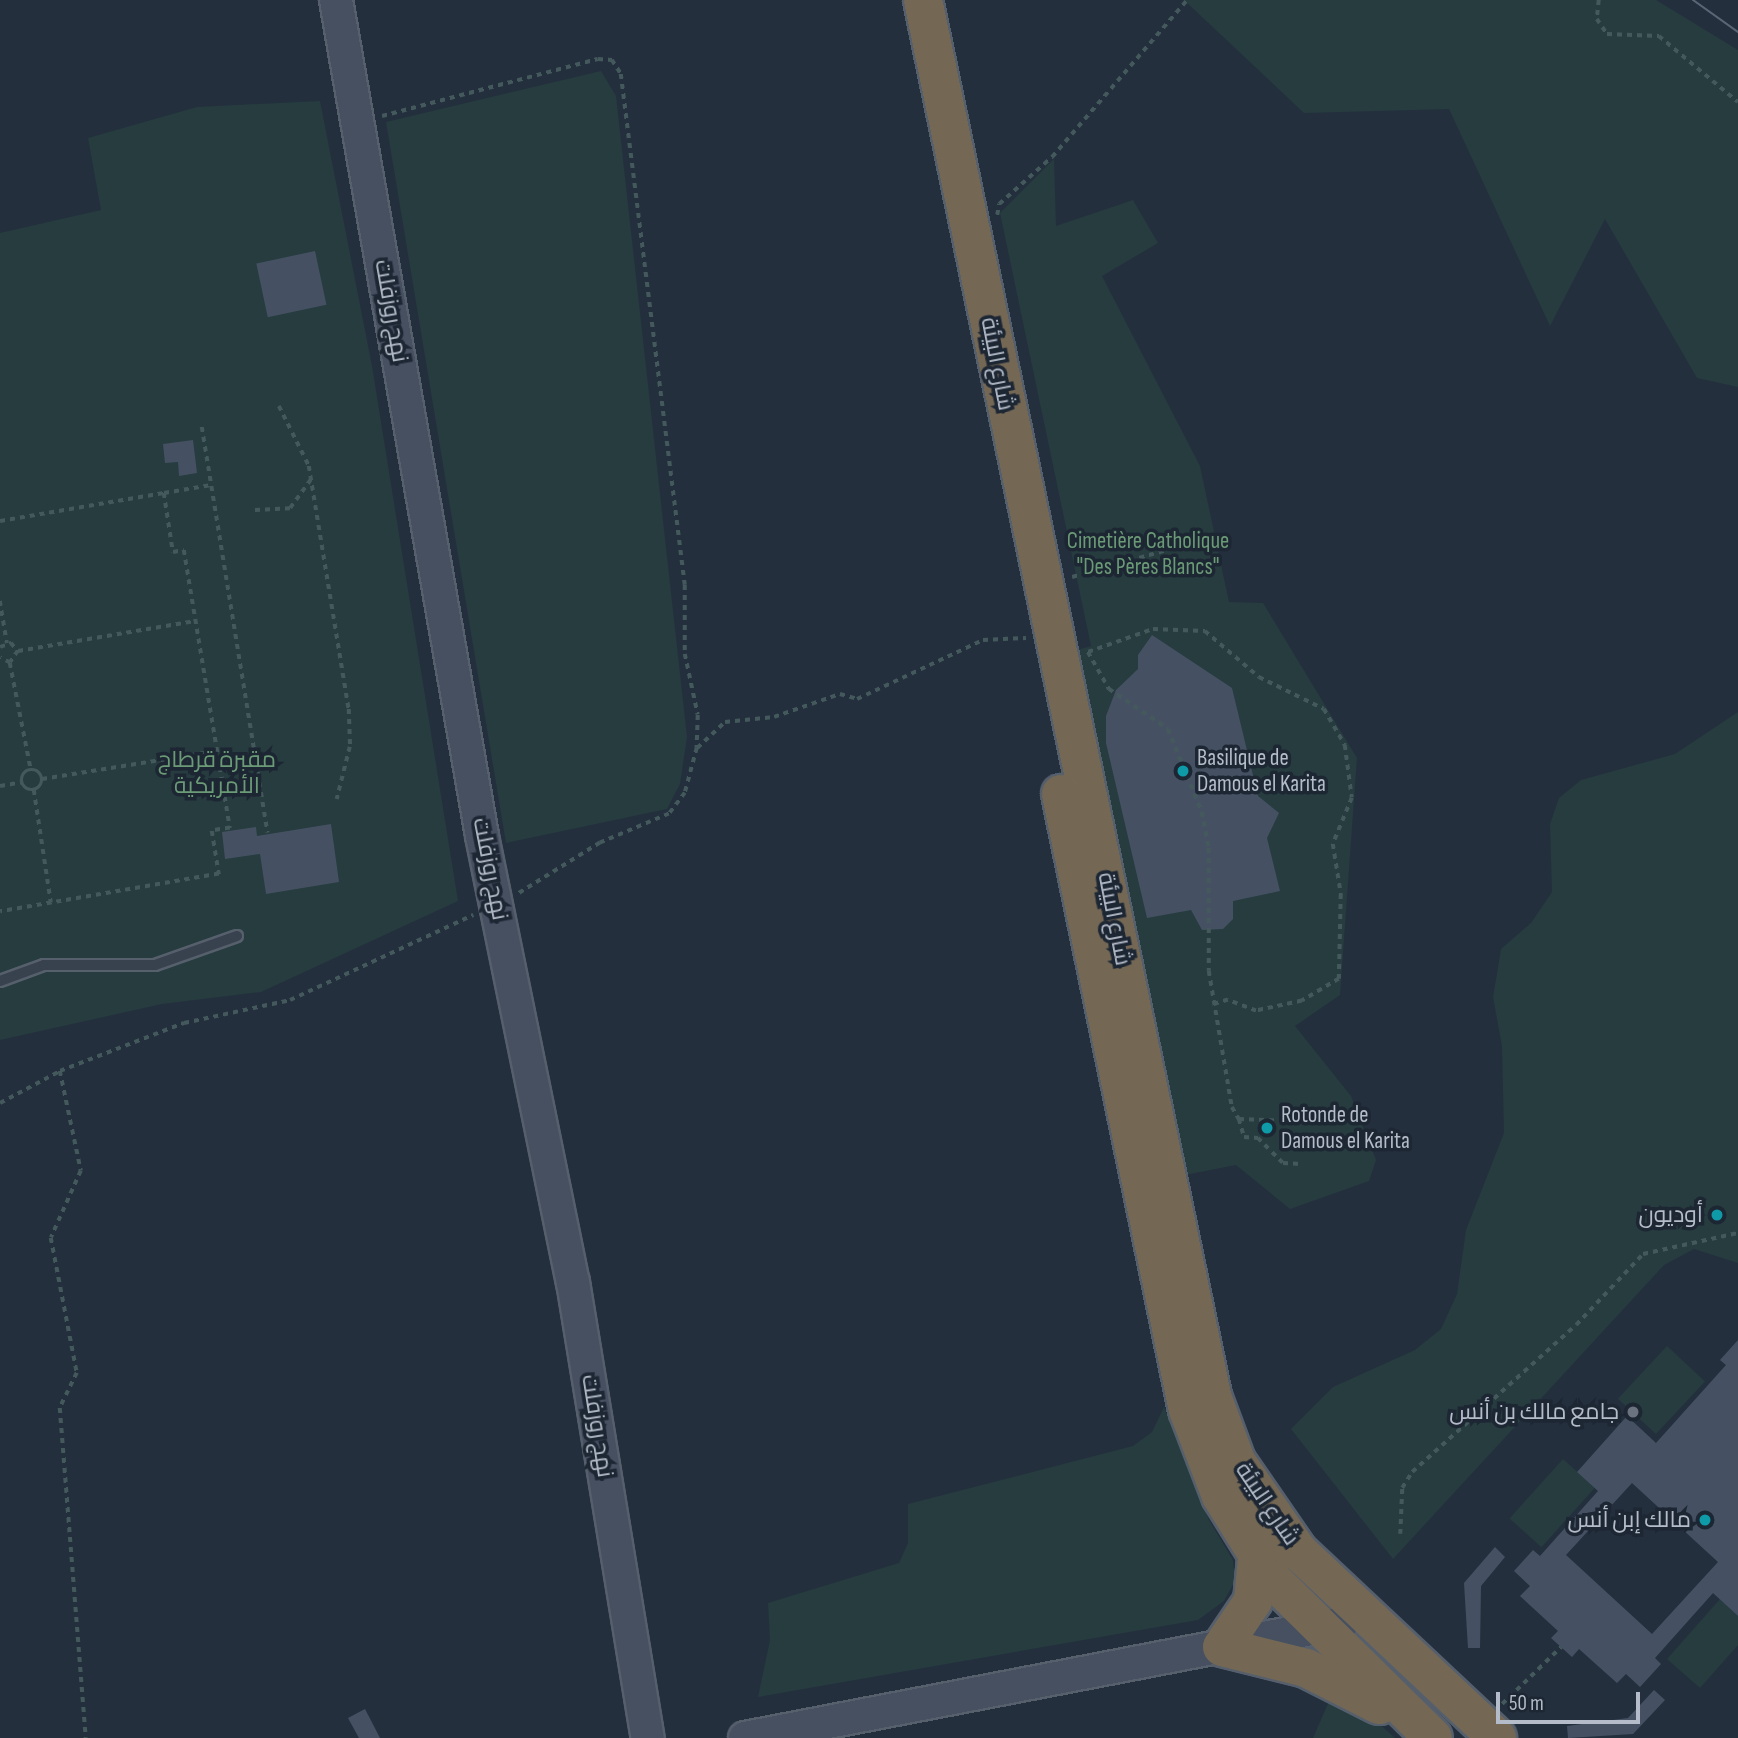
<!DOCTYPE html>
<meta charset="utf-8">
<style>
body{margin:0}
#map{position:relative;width:1738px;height:1738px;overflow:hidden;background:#242f3e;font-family:"Sofia Sans Condensed",Cairo,sans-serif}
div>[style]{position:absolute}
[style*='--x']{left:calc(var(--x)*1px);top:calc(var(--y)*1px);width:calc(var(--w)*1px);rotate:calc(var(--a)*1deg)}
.green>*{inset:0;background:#263c3f;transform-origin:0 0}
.building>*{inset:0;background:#455162;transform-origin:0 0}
.path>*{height:3.5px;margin-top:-1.75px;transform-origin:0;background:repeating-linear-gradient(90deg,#44595c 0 5px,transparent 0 10px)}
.path>.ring{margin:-1.75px;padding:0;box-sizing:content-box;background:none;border:3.5px solid #44595c;border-radius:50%}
.roads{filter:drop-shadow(2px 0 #565f6c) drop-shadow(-2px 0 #565f6c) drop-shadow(0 2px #565f6c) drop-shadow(0 -2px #565f6c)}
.lane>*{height:10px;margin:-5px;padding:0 5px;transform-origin:5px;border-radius:5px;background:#38414e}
.secondary>*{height:32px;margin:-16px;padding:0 16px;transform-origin:16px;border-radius:16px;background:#465061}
.highway>*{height:38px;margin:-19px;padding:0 19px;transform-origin:19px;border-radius:19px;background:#746855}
.tram>*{height:2px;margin:-1px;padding:0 1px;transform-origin:1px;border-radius:1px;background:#5a6575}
.dots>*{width:19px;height:19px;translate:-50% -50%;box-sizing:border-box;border:4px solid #1d2633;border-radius:50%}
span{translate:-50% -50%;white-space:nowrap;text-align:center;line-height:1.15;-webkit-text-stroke:7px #1d2633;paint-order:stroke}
.street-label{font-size:23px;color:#b4bcc9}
.park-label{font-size:23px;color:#6b9a76}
.poi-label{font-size:23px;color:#b4bcc9}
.left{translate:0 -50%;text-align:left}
.right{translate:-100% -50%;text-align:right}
.scale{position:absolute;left:1496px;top:1692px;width:144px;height:32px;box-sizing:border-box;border:4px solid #b4bcc9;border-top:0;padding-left:9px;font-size:21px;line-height:24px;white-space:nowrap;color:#b4bcc9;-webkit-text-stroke:5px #1d2633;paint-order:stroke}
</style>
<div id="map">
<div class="green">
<div style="clip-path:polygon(1184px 0,1656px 0,1738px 50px,1738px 387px,1697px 378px,1605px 219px,1550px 326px,1449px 109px,1304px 113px)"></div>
<div style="clip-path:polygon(601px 71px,616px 96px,687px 737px,680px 784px,667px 809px,506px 843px,386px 122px)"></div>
<div style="clip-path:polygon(320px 101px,372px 366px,458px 901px,261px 992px,162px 1004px,0 1040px,0 233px,101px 210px,88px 138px,197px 107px)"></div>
<div style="clip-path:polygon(1054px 159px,1056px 226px,1133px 200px,1158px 243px,1102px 276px,1200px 466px,1229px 602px,1263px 603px,1357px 758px,1340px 995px,1295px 1026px,1351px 1096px,1376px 1160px,1369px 1181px,1290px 1209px,1236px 1165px,1180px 1176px,1074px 651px,1091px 646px,1000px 213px)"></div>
<div style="clip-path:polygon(1738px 712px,1738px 1263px,1694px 1249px,1664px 1265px,1393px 1559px,1291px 1429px,1333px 1387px,1415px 1350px,1441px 1329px,1457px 1294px,1466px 1230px,1504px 1133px,1502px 1046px,1493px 997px,1501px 949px,1531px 923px,1552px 892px,1550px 824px,1559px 798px,1581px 780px,1675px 754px)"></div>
<div style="left:1667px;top:1346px;width:52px;height:72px;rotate:43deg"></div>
<div style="clip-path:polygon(1164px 1407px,1209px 1520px,1233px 1560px,1235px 1581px,1224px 1601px,1198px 1620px,758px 1697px,770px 1640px,768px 1603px,899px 1563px,908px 1543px,908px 1504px,1133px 1446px,1152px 1432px)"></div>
<div style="left:1563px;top:1459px;width:43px;height:80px;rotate:42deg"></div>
<div style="clip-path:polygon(1720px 1599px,1738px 1616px,1738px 1645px,1700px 1688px,1667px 1659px)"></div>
<div style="clip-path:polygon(1333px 1692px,1375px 1720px,1395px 1738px,1313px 1738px)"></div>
</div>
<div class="building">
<div style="left:315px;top:251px;width:55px;height:60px;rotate:78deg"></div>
<div style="clip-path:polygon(193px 440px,197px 473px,179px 476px,178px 462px,165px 463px,163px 444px)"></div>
<div style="clip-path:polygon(1152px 635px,1232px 688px,1258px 796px,1279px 813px,1267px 838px,1280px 891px,1233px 901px,1233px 919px,1223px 929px,1202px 930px,1191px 910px,1147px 918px,1106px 743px,1106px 716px,1116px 690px,1138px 669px,1138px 655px)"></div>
<div style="clip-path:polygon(331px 824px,339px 882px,266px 894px,260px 854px,225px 859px,222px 832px,256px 827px,257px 836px)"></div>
<div style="clip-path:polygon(evenodd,1738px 1340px,1738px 1616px,1713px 1593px,1655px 1658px,1661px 1664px,1640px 1687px,1626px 1674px,1617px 1683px,1579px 1649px,1572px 1657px,1551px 1638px,1558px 1631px,1520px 1596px,1530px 1586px,1514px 1571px,1533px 1550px,1540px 1556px,1598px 1491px,1577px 1472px,1627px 1416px,1656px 1443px,1726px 1365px,1720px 1360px,1738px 1340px,1632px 1483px,1718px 1562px,1652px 1634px,1566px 1555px,1632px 1483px)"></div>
<div style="clip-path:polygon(1495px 1547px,1505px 1557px,1481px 1586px,1480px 1648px,1468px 1648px,1464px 1583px)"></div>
<div style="clip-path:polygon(1654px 1690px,1665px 1700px,1633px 1734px,1568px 1738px,1567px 1726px,1628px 1718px)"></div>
<div style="clip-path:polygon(365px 1709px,380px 1738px,359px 1738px,348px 1718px)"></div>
</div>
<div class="path">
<div style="--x:1599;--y:0;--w:19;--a:96"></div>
<div style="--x:1597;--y:19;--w:18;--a:56"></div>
<div style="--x:1607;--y:34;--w:52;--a:2.2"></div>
<div style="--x:1659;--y:36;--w:103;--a:39.9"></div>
<div style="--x:382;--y:116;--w:223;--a:-14.8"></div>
<div style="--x:598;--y:59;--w:14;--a:4"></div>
<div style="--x:612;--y:60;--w:17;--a:57"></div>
<div style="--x:621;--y:74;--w:515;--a:82.86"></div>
<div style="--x:685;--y:585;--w:69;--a:90"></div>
<div style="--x:685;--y:654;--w:62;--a:78"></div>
<div style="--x:698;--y:715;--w:33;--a:92"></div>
<div style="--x:697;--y:748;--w:47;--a:104.9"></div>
<div style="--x:685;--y:793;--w:26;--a:127"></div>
<div style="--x:669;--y:814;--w:75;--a:157.2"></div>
<div style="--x:600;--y:843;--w:97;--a:148.1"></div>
<div style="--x:997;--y:215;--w:11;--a:-80"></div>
<div style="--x:999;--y:204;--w:71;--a:-41.6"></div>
<div style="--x:1052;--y:157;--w:207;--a:-49.3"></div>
<div style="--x:279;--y:406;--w:67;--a:63.4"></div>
<div style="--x:309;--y:466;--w:246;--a:80.7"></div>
<div style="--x:349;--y:709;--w:38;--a:88"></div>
<div style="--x:350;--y:747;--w:54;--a:104"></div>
<div style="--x:202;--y:427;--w:411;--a:80.8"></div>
<div style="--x:164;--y:493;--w:48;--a:-9.7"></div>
<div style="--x:255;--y:510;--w:35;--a:-3"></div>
<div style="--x:290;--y:508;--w:36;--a:-54"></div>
<div style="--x:0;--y:521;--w:166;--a:-9.7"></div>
<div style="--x:164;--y:493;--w:60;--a:81.3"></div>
<div style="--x:173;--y:552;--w:11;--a:-10"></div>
<div style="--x:184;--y:550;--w:282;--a:80.6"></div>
<div style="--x:230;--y:828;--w:18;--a:171"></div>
<div style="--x:212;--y:831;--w:44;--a:80.8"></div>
<div style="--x:219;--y:874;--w:222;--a:170.2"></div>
<div style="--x:1072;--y:577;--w:138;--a:-15.9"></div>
<div style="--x:0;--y:601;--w:43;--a:80.5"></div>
<div style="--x:0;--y:647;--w:12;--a:-20"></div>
<div style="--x:11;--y:643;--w:11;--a:49"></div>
<div style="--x:18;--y:651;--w:14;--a:124"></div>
<div style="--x:10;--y:663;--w:11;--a:-153"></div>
<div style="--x:18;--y:651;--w:181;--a:-9.6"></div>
<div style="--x:1088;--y:652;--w:43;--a:60.4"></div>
<div style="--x:1109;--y:689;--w:71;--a:34.1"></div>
<div style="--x:1168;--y:729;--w:90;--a:67.7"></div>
<div style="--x:1202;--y:812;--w:37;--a:79"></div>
<div style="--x:1209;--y:848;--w:123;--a:90"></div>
<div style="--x:1209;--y:971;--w:138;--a:80.4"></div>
<div style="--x:1232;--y:1107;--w:14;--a:60"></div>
<div style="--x:1239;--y:1119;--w:50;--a:2.3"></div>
<div style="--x:1088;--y:652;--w:69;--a:-19.5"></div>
<div style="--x:1153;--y:629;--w:52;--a:2.2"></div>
<div style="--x:1205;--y:631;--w:71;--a:40.4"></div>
<div style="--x:1259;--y:677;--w:72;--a:26.2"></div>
<div style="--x:1324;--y:709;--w:42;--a:59.7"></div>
<div style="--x:1345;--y:745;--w:53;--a:82.5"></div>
<div style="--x:1352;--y:798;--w:50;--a:112.4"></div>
<div style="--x:1333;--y:844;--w:51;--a:80.9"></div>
<div style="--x:1341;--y:894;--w:85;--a:91.3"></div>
<div style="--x:1339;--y:979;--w:43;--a:149.3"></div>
<div style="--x:1302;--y:1001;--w:47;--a:167.7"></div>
<div style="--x:1256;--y:1011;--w:30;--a:-159"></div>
<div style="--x:1228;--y:1000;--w:16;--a:162"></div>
<div style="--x:10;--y:663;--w:109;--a:78.9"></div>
<div style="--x:697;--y:748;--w:38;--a:-43"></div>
<div style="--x:725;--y:722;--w:49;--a:-5.8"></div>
<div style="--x:774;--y:717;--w:70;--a:-19.2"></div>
<div style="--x:840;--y:694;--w:18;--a:16"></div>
<div style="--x:857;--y:699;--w:139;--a:-25.1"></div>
<div style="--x:983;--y:640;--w:43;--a:-2.7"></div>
<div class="ring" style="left:22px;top:770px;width:16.5px;height:16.5px"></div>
<div style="--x:42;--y:779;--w:177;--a:-9.1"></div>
<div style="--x:0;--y:786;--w:22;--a:-10"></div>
<div style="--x:34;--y:790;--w:114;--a:81.4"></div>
<div style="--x:60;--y:1071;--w:102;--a:78.1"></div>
<div style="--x:81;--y:1171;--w:73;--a:114.1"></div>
<div style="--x:51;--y:1238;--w:137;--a:79.1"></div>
<div style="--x:77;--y:1373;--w:39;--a:116"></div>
<div style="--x:60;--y:1408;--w:331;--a:85.5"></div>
<div style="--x:0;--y:1103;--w:68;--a:-28.1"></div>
<div style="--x:60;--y:1071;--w:133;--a:-21.2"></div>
<div style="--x:184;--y:1023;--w:108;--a:-12.2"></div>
<div style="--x:290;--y:1000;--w:202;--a:-24.9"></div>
<div style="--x:1239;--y:1119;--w:19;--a:74"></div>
<div style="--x:1244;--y:1137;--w:14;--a:4"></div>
<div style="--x:1258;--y:1138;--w:35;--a:45"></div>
<div style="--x:1283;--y:1163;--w:18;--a:3"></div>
<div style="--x:1400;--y:1534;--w:46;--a:-87.5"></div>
<div style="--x:1402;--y:1488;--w:19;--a:-58"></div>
<div style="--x:1412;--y:1472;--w:220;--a:-41.9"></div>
<div style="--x:1576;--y:1325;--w:98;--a:-46.7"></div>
<div style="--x:1643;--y:1254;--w:97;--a:-12.5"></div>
<div style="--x:1502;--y:1704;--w:82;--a:-44"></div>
</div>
<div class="roads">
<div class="lane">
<div style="--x:0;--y:981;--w:47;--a:-20"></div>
<div style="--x:44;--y:965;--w:111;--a:0"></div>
<div style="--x:155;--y:965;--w:87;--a:-19.5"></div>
</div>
<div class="secondary">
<div style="--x:336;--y:0;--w:849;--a:80.09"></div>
<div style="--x:482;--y:836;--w:455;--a:78.5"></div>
<div style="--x:573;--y:1282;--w:462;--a:80.7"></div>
<div style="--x:745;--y:1738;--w:608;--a:-10.9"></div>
</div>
<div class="highway">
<div style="--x:923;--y:0;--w:1426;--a:78.3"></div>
<div style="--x:1212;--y:1396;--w:69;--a:69.7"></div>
<div style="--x:1236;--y:1461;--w:109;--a:55.4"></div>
<div style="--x:1298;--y:1551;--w:273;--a:43.2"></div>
<div style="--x:1061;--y:794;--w:629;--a:78.35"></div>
<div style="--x:1188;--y:1410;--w:92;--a:69"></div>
<div style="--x:1221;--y:1496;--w:100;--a:58.1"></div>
<div style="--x:1274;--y:1581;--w:223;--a:44.6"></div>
<div style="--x:1257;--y:1558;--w:43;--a:95.3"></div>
<div style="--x:1253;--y:1601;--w:55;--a:124"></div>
<div style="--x:1222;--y:1647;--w:87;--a:14"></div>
<div style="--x:1306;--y:1668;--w:82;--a:26.9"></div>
</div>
</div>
<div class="tram">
<div style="--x:1693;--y:0;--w:55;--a:35.4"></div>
</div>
<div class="dots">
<div style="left:1183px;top:771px;background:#0f9aa8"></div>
<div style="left:1267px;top:1128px;background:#0f9aa8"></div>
<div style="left:1717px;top:1215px;background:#0f9aa8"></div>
<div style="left:1633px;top:1412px;background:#6b7280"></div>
<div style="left:1705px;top:1520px;background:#0f9aa8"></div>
</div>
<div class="street-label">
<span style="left:391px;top:311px;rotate:80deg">نهج روزفلت</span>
<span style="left:997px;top:364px;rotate:79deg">شارع البيئة</span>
<span style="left:490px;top:869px;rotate:79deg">نهج روزفلت</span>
<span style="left:1114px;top:919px;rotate:79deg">شارع البيئة</span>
<span style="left:597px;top:1426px;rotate:81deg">نهج روزفلت</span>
<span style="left:1267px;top:1504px;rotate:56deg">شارع البيئة</span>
</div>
<div class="park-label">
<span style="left:1148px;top:554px">Cimetière Catholique<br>"Des Pères Blancs"</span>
<span style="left:217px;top:773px">مقبرة قرطاج<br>الأمريكية</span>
</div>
<div class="poi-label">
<span class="left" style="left:1197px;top:771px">Basilique de<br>Damous el Karita</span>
<span class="left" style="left:1281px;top:1128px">Rotonde de<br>Damous el Karita</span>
<span class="right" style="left:1703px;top:1215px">أوديون</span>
<span class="right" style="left:1619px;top:1412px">جامع مالك بن أنس</span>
<span class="right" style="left:1691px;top:1520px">مالك إبن أنس</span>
</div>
<div class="scale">50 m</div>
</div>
